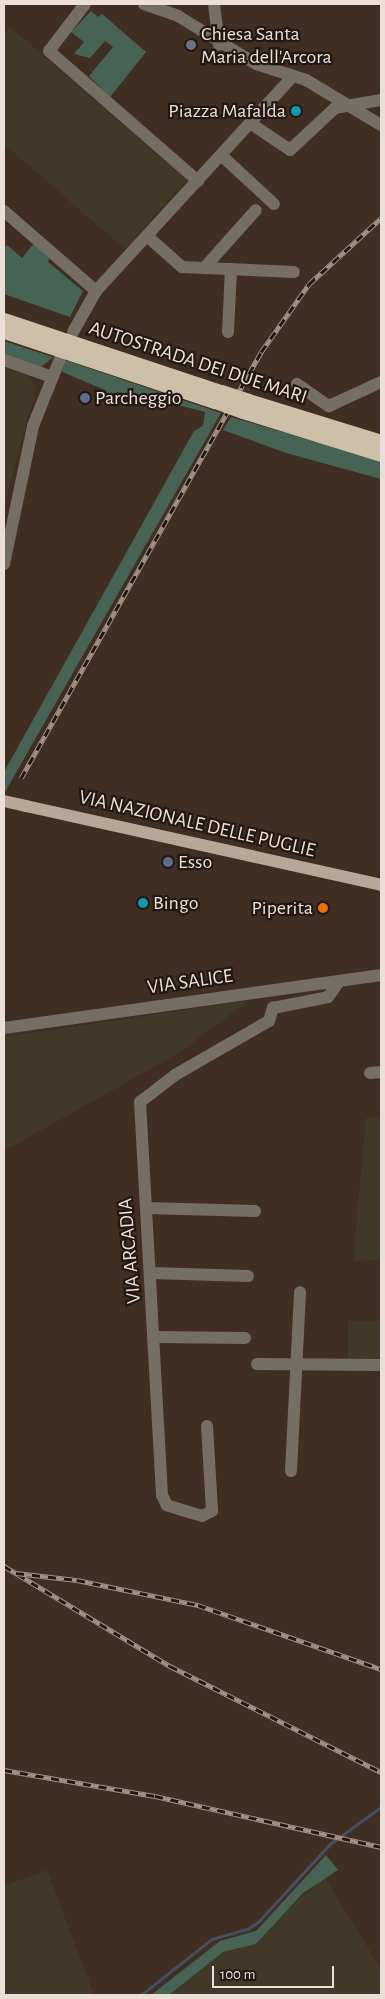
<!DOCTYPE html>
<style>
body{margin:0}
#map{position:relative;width:385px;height:1999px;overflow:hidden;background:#412e22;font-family:"Alegreya Sans",sans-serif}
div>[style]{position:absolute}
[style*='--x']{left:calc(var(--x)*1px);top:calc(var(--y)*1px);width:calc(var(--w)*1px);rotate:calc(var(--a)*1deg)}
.industrial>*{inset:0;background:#413928;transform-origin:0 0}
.green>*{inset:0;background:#466355}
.stream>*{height:2.5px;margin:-1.25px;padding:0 1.25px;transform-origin:1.25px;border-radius:1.25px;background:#434f66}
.minor>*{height:12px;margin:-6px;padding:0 6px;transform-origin:6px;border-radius:6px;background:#746e65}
.major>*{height:12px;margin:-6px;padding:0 6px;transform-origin:6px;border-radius:6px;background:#b5a896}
.highway>*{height:15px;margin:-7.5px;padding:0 7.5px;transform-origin:7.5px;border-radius:7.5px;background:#cebfa9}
.rail>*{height:4.5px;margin-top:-2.25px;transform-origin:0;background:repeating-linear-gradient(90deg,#211813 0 8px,#a19188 0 16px);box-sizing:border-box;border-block:1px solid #a19188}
.major-bridge>*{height:12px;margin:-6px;padding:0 6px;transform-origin:6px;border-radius:6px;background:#b5a896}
.highway-bridge>*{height:15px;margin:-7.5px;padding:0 7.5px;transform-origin:7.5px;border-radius:7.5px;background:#cebfa9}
.dots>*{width:14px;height:14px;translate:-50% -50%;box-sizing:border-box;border:2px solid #211813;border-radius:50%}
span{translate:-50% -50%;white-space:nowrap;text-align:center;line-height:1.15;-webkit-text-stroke:4.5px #211813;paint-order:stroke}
.poi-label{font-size:20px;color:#ecdfd7}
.left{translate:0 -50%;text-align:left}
.right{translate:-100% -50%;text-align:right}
.street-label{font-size:20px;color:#ecdfd7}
.frame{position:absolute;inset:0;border:5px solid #ecdfd7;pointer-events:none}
.scale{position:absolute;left:212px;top:1966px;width:122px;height:22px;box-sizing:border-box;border:2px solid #ecdfd7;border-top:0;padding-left:6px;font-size:15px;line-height:18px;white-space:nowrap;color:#ecdfd7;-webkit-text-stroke:4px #211813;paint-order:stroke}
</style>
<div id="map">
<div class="industrial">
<div style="clip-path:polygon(10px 27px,187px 180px,125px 249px,4px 144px,4px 34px)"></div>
<div style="clip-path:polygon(4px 367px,25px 374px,37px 385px,4px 506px)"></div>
<div style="clip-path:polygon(250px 1000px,177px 1054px,4px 1151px,4px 1037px)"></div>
<div style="clip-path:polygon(381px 1117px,381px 1260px,353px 1261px,366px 1118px)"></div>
<div style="left:348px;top:1321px;width:33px;height:41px"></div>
<div style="clip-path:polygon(47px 1870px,94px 1995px,4px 1995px,4px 1886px)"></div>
<div style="clip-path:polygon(325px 1878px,381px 1969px,381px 1995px,169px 1995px,223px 1952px,257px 1944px,286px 1909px)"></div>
</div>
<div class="green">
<div style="clip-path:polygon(91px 11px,98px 17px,102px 14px,146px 52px,110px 97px,89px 76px,113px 47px,105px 41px,90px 58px,74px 54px,84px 42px,71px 32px)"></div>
<div style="clip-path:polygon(35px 242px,50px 256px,48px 262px,83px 291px,70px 317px,4px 294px,4px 248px,7px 245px,22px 258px)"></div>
<div style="clip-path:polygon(4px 341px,53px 357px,41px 367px,4px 354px)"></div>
<div style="clip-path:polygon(65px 360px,221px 413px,5px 792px,4px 772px,194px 431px,203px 426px,205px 412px,132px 393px,115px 401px,105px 390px,62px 372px)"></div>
<div style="clip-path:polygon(231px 417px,381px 461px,381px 479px,286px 453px,223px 430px)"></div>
<div style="clip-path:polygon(326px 1855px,338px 1870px,303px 1893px,256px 1944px,223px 1952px,169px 1995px,151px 1995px,220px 1941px,256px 1931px)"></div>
</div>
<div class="stream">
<div style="--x:141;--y:1995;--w:90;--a:-38.3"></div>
<div style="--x:212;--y:1939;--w:37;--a:-16"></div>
<div style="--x:248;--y:1929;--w:14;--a:-36"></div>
<div style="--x:259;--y:1921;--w:105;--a:-47.3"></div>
<div style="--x:330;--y:1844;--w:63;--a:-36"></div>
</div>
<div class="minor">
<div style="--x:85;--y:4;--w:59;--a:127.5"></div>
<div style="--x:49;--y:51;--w:198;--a:41.1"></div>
<div style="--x:144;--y:4;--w:36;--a:19"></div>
<div style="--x:178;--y:16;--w:92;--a:31.6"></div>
<div style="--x:256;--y:64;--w:52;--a:17.7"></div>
<div style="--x:306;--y:80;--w:87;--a:31"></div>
<div style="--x:214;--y:4;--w:41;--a:83"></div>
<div style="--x:250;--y:123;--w:48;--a:34"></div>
<div style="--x:290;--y:150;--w:62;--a:-43"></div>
<div style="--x:335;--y:108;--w:47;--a:-9.9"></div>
<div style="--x:221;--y:155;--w:72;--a:42.8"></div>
<div style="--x:4;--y:211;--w:122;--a:41"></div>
<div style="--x:147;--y:236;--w:47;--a:41.5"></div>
<div style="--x:182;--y:267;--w:112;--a:2.6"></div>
<div style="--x:205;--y:267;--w:76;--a:-48.2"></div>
<div style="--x:73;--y:332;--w:47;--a:-60.7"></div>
<div style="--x:96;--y:291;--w:292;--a:-47.5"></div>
<div style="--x:228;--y:332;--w:63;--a:-87.3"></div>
<div style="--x:4;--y:360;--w:51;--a:19.5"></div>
<div style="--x:297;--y:384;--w:39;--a:35"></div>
<div style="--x:329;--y:406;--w:57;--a:-24.8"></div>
<div style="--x:4;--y:564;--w:141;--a:-78.1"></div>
<div style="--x:33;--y:426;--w:72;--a:-68.1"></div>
<div style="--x:4;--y:1028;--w:381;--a:-8"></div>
<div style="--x:370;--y:1073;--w:11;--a:-5"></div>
<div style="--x:147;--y:1208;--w:108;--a:1.6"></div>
<div style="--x:152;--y:1273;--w:96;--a:1.8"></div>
<div style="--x:155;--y:1337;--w:90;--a:0.6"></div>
<div style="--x:257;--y:1364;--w:124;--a:0.5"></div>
<div style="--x:207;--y:1426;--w:85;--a:86.6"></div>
<div style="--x:212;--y:1511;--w:11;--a:153"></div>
<div style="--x:202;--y:1516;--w:37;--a:-163"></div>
<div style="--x:167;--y:1505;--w:11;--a:-117"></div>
<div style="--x:162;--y:1495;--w:394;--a:-93.2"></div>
<div style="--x:140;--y:1102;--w:44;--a:-37.6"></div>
<div style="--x:175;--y:1075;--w:108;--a:-29.9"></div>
<div style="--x:269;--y:1021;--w:14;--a:-73"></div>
<div style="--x:273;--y:1008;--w:56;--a:-11.3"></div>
<div style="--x:328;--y:997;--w:19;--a:-55"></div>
<div style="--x:291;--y:1471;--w:179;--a:-87.1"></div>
</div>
<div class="major">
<div style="--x:26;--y:806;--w:364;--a:12.5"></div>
</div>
<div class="highway">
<div style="--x:4;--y:320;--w:229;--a:18.4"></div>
<div style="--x:4;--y:331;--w:222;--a:18.4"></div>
<div style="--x:248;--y:401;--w:139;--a:17.1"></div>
<div style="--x:243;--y:411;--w:145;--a:17.3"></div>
</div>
<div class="rail">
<div style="--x:21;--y:778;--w:489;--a:-60.6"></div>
<div style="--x:261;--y:352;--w:83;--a:-54.8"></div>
<div style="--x:309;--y:284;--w:98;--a:-42.5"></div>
<div style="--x:4;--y:1566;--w:194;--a:31.1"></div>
<div style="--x:170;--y:1666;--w:236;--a:26.7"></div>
<div style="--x:16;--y:1573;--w:61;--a:6.5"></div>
<div style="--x:77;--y:1580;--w:124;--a:11.7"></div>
<div style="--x:198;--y:1605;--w:194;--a:19.3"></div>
<div style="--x:4;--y:1770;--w:153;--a:9.8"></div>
<div style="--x:155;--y:1796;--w:232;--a:12.7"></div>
</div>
<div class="major-bridge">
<div style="--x:4;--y:801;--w:23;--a:13"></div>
</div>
<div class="highway-bridge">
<div style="--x:221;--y:392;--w:28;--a:18"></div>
<div style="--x:215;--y:401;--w:30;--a:20"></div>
</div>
<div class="dots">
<div style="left:191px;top:45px;background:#6b7280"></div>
<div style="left:296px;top:111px;background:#0f9aa8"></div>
<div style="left:85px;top:398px;background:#5c6f8a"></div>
<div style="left:168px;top:862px;background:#5c6f8a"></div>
<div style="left:143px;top:903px;background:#0f9aa8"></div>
<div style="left:323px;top:908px;background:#e8710a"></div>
</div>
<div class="poi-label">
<span class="left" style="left:201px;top:46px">Chiesa Santa<br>Maria dell'Arcora</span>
<span class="right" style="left:286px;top:111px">Piazza Mafalda</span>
<span class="left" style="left:95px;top:398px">Parcheggio</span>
<span class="left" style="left:178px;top:862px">Esso</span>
<span class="left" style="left:153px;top:903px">Bingo</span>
<span class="right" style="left:313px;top:908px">Piperita</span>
</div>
<div class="street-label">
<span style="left:198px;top:363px;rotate:18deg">AUTOSTRADA DEI DUE MARI</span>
<span style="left:197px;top:824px;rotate:13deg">VIA NAZIONALE DELLE PUGLIE</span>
<span style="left:190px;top:982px;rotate:-8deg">VIA SALICE</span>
<span style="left:130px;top:1251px;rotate:-95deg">VIA ARCADIA</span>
</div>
<div class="frame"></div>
<div class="scale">100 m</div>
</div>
